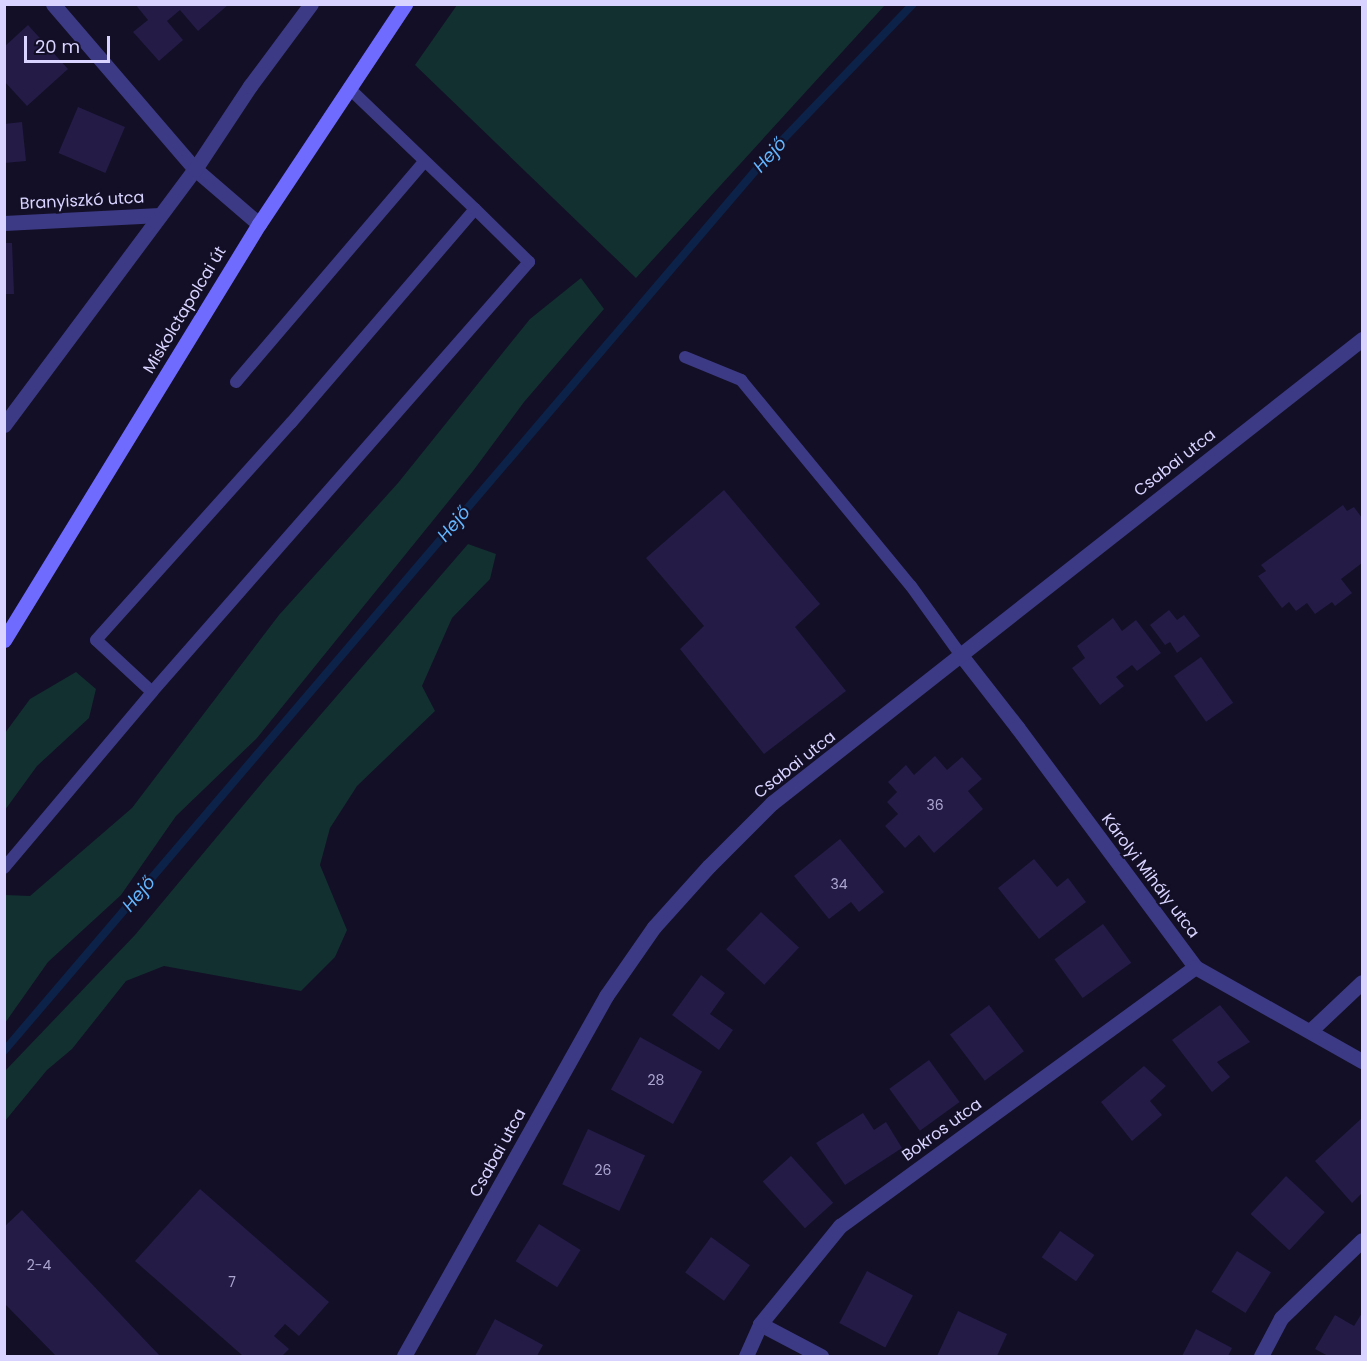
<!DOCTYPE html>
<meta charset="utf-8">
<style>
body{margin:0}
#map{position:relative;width:1367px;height:1361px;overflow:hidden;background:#130f26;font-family:Poppins,sans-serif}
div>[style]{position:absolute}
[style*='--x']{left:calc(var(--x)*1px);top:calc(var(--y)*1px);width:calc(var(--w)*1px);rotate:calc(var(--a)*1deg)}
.green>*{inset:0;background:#12302f}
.stream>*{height:8px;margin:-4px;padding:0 4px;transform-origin:4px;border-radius:4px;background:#0c2248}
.building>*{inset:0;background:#241b47;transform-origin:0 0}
.lane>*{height:12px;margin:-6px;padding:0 6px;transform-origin:6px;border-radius:6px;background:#3d3a85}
.street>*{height:15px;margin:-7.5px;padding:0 7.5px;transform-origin:7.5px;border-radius:7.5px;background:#3d3a85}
.secondary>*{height:15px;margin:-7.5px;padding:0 7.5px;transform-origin:7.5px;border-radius:7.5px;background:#6f6bff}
span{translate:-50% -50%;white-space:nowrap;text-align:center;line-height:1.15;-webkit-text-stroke:4.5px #130f26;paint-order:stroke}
.number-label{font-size:14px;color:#aca6d1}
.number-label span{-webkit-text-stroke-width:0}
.street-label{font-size:16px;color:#d9d4ff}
.water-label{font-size:18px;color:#62b6ff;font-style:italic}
.frame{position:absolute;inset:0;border:6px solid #d9d4ff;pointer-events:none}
.scale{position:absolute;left:24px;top:36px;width:86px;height:27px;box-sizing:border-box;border:3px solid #d9d4ff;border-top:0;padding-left:8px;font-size:18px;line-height:21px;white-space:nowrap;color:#d9d4ff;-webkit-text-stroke:4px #130f26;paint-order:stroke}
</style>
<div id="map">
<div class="green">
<div style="clip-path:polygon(457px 5px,457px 4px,885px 5px,636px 278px,415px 65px)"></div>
<div style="clip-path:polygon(581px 278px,604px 309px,524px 402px,473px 471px,257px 738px,176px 816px,121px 895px,48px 962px,5px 1023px,5px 895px,30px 896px,132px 808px,279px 615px,398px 483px,530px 319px)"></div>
<div style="clip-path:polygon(468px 544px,496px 554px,490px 579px,452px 618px,422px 686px,435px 711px,357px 786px,330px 828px,320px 865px,347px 930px,335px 957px,301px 991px,164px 966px,126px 981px,72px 1049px,47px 1070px,5px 1121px,5px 1071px,135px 935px,266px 778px)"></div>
<div style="clip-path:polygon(76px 672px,96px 689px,89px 718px,37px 766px,5px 810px,5px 733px,30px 699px)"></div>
</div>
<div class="stream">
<div style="--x:4;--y:1051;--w:1183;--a:-49.52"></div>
<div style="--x:772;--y:151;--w:204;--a:-46.2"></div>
</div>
<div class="building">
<div style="clip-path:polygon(135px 4px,229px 4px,198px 31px,180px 10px,167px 21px,183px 40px,159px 61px,133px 32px,148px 20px)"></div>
<div style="clip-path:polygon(28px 25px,68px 69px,27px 106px,4px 81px,4px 47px)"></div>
<div style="left:78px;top:107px;width:51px;height:50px;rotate:23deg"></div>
<div style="clip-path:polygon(22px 122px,26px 161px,4px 163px,4px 124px)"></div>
<div style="clip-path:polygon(4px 243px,12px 243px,14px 294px,4px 294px)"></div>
<div style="clip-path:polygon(724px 490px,820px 604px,795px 627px,846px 691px,764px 754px,680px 649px,704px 626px,646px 558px)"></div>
<div style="clip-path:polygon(1343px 505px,1347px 511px,1354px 507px,1362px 518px,1362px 563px,1341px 579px,1352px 593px,1335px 606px,1332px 602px,1315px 614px,1307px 603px,1296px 611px,1289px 602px,1282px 608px,1258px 576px,1266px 571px,1261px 565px)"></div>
<div style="clip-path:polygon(1169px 610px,1177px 620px,1184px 615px,1200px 636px,1177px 653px,1170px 642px,1165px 645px,1150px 625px)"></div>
<div style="clip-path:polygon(1113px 618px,1122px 631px,1136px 620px,1161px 653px,1137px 671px,1132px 665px,1116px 677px,1124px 686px,1100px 705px,1072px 668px,1085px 658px,1077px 646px)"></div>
<div style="left:1201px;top:657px;width:56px;height:33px;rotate:55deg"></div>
<div style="clip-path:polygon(935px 756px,947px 770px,962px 757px,982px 779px,968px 791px,983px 809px,934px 853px,919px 835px,905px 848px,885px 826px,898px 814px,887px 802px,897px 792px,888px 782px,906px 765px,914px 775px)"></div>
<div style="clip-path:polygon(840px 839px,884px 892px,859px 912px,851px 902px,829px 919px,794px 876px)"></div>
<div style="clip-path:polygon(1034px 859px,1057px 887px,1068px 878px,1086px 902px,1039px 939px,998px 888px)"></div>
<div style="left:761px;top:912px;width:52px;height:51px;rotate:43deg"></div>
<div style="left:1103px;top:924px;width:48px;height:60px;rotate:54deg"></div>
<div style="clip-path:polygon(701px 975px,725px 993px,710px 1014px,733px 1030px,719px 1050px,672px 1015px)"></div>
<div style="left:989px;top:1005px;width:58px;height:49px;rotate:53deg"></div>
<div style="clip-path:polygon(1220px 1005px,1250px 1042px,1217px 1062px,1230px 1077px,1212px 1092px,1172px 1040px)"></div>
<div style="left:640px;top:1037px;width:71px;height:60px;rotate:29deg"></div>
<div style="left:929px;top:1060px;width:52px;height:49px;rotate:54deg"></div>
<div style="clip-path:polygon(1144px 1066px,1166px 1086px,1150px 1101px,1162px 1115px,1132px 1141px,1101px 1102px)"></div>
<div style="clip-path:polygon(863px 1113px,874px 1130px,886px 1122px,902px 1148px,845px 1185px,816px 1143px)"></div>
<div style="clip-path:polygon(1362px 1118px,1362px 1193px,1352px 1203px,1315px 1161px)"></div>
<div style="left:588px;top:1129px;width:63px;height:61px;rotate:25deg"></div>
<div style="left:791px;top:1156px;width:63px;height:38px;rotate:48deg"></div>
<div style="left:1286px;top:1176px;width:53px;height:52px;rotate:43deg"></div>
<div style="clip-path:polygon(200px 1189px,329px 1302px,299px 1336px,285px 1324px,274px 1336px,289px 1349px,282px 1356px,243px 1356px,135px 1261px)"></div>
<div style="clip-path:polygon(22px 1210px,140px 1335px,160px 1356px,56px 1356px,4px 1303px,4px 1227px)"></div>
<div style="left:539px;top:1224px;width:49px;height:44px;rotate:32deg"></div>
<div style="left:1060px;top:1231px;width:42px;height:32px;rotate:35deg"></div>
<div style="left:711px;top:1237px;width:48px;height:44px;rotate:36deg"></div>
<div style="left:1237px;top:1251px;width:40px;height:48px;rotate:32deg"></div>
<div style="left:867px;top:1271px;width:52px;height:59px;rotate:28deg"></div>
<div style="clip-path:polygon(958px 1311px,1007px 1334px,997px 1356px,937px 1356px)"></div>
<div style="clip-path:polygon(1362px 1313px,1362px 1356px,1328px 1356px,1315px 1349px,1335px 1315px,1354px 1326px)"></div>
<div style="clip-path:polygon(495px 1319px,543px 1345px,537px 1356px,475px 1356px)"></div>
<div style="clip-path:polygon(1196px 1329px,1232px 1348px,1228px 1356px,1182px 1356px)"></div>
</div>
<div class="lane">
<div style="--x:685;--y:357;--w:61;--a:22.3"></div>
<div style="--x:741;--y:380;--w:267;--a:50.5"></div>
<div style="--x:911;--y:586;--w:84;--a:54.2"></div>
<div style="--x:236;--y:382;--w:289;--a:-49.5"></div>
<div style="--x:152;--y:692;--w:76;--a:-137.1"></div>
<div style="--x:96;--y:640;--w:292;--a:-48.1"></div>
<div style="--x:291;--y:423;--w:282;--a:-49.3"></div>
<div style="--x:475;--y:209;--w:175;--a:-136.2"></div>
<div style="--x:4;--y:868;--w:230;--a:-49.9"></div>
<div style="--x:152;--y:692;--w:572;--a:-48.76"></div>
<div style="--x:529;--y:262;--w:76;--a:-135.5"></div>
</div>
<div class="street">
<div style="--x:53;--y:4;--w:218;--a:49.3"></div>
<div style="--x:195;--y:169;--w:84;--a:40.7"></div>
<div style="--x:4;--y:223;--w:156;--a:-2.9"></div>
<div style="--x:4;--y:425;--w:319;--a:-53.3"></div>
<div style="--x:195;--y:169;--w:100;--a:-56.5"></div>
<div style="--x:250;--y:86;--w:102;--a:-53.4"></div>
<div style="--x:960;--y:654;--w:93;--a:52"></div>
<div style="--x:1017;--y:727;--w:299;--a:53.4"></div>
<div style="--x:1195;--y:967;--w:192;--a:29.4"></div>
<div style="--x:1310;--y:1031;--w:71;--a:-43.3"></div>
<div style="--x:760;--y:1324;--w:69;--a:27.7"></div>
<div style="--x:404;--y:1356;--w:413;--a:-60.7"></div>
<div style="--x:606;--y:996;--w:84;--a:-55.2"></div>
<div style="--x:654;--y:927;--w:82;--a:-48"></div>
<div style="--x:709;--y:866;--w:89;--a:-45"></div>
<div style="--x:772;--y:803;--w:751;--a:-38.18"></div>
<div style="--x:746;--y:1356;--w:35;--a:-66"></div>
<div style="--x:760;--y:1324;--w:127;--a:-50.8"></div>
<div style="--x:840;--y:1226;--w:439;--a:-36.1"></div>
<div style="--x:1261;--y:1356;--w:43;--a:-62.2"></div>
<div style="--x:1281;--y:1318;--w:112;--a:-43.9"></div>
</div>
<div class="secondary">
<div style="--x:4;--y:640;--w:488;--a:-58.5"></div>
<div style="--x:259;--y:224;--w:264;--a:-56.4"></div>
</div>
<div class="number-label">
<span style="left:935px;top:805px">36</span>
<span style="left:839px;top:884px">34</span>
<span style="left:656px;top:1080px">28</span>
<span style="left:603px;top:1170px">26</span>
<span style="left:39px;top:1265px">2-4</span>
<span style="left:232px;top:1282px">7</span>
</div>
<div class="street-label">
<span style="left:82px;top:201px;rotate:-3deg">Branyiszkó utca</span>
<span style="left:185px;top:310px;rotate:-59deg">Miskolctapolcai út</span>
<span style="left:1175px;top:463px;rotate:-38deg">Csabai utca</span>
<span style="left:795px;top:765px;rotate:-38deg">Csabai utca</span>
<span style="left:1150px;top:876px;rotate:53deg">Károlyi Mihály utca</span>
<span style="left:942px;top:1130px;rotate:-36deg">Bokros utca</span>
<span style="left:498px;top:1153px;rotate:-61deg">Csabai utca</span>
</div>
<div class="water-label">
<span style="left:770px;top:155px;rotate:-48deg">Hejő</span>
<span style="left:454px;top:524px;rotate:-50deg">Hejő</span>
<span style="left:139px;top:894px;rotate:-50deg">Hejő</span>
</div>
<div class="frame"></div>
<div class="scale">20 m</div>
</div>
